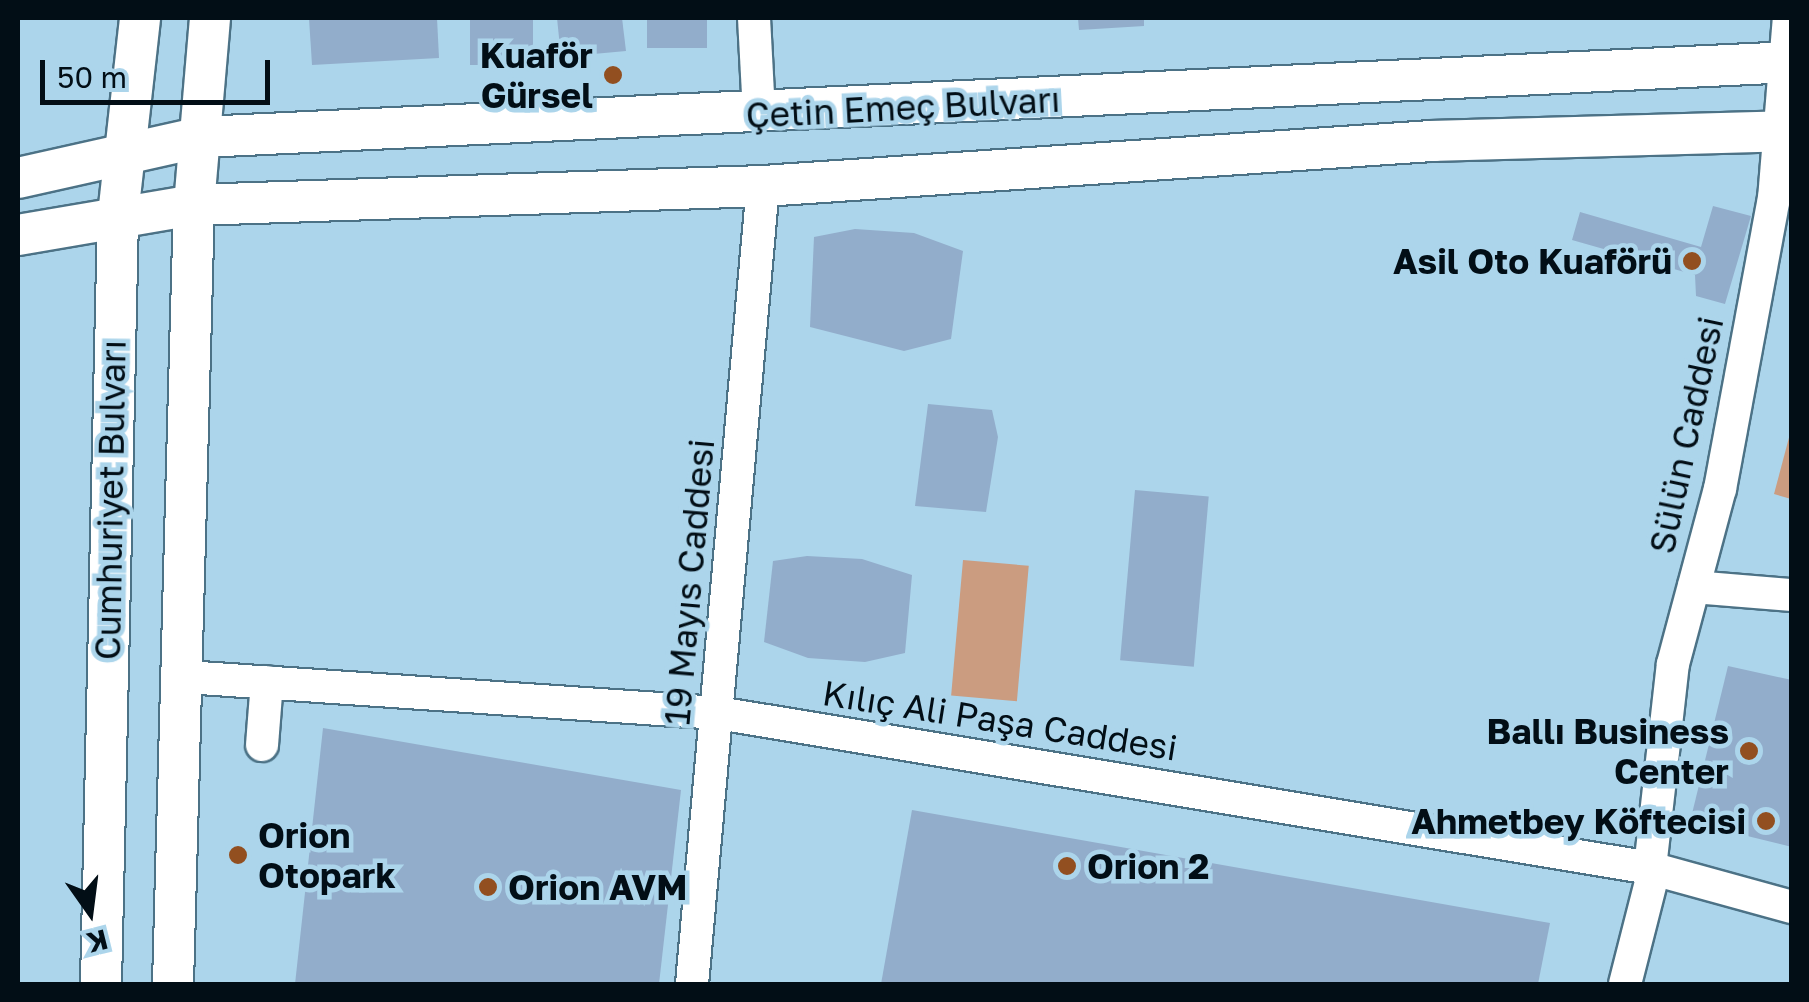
<!DOCTYPE html>
<meta charset="utf-8">
<style>
body{margin:0}
#map{position:relative;width:1809px;height:1002px;overflow:hidden;background:#acd5eb;font-family:"Golos Text",sans-serif}
div>[style]{position:absolute}
[style*='--x']{left:calc(var(--x)*1px);top:calc(var(--y)*1px);width:calc(var(--w)*1px);rotate:calc(var(--a)*1deg)}
.green>*{inset:0;background:#cb9c80;transform-origin:0 0}
.building>*{inset:0;background:#92adcb;transform-origin:0 0}
.roads{filter:drop-shadow(2px 0 #4c7286) drop-shadow(-2px 0 #4c7286) drop-shadow(0 2px #4c7286) drop-shadow(0 -2px #4c7286)}
.minor>*{height:32px;margin:-16px;padding:0 16px;transform-origin:16px;border-radius:16px;background:#fff}
.major>*{height:40px;margin:-20px;padding:0 20px;transform-origin:20px;border-radius:20px;background:#fff}
.dots>*{width:28px;height:28px;translate:-50% -50%;box-sizing:border-box;border:5px solid #acd5eb;border-radius:50%}
span{translate:-50% -50%;white-space:nowrap;text-align:center;line-height:1.15;-webkit-text-stroke:9px #acd5eb;paint-order:stroke}
.poi-label{font-size:35px;color:#020e16;font-weight:700}
.right{translate:-100% -50%;text-align:right}
.left{translate:0 -50%;text-align:left}
.street-label{font-size:35px;color:#020e16}
.frame{position:absolute;inset:0;border:20px solid #020e16;pointer-events:none}
.north{position:absolute;left:40px;top:862px;width:100px;height:100px;-webkit-text-stroke:8px #acd5eb;paint-order:stroke;rotate:166deg;font-size:28px;font-weight:700;line-height:40px;text-align:center;color:#020e16}
.north::after{content:'';display:block;margin:auto;width:35px;height:45px;background:#020e16;clip-path:polygon(50% 0,100% 100%,50% 72%,0 100%)}
.scale{position:absolute;left:40px;top:60px;width:230px;height:45px;box-sizing:border-box;border:5px solid #020e16;border-top:0;padding-left:12px;font-size:30px;line-height:35px;white-space:nowrap;color:#020e16;-webkit-text-stroke:8px #acd5eb;paint-order:stroke}
</style>
<div id="map">
<div class="green">
<div style="clip-path:polygon(1791px 430px,1791px 499px,1774px 494px)"></div>
<div style="left:963px;top:560px;width:66px;height:136px;rotate:5deg"></div>
</div>
<div class="building">
<div style="clip-path:polygon(309px 18px,437px 18px,439px 58px,312px 65px)"></div>
<div style="left:470px;top:18px;width:63px;height:47px"></div>
<div style="clip-path:polygon(557px 18px,622px 18px,626px 51px,561px 57px)"></div>
<div style="left:647px;top:18px;width:60px;height:30px"></div>
<div style="clip-path:polygon(1078px 18px,1144px 18px,1144px 26px,1079px 30px)"></div>
<div style="clip-path:polygon(1713px 206px,1751px 216px,1725px 304px,1696px 296px,1695px 275px,1572px 240px,1580px 212px,1701px 247px)"></div>
<div style="clip-path:polygon(855px 229px,914px 233px,963px 251px,951px 339px,904px 351px,810px 327px,814px 237px)"></div>
<div style="clip-path:polygon(928px 404px,992px 410px,998px 437px,986px 512px,915px 506px)"></div>
<div style="left:1135px;top:490px;width:74px;height:171px;rotate:5deg"></div>
<div style="clip-path:polygon(807px 556px,862px 559px,912px 575px,905px 653px,865px 662px,808px 658px,764px 642px,773px 561px)"></div>
<div style="clip-path:polygon(1728px 666px,1792px 680px,1792px 847px,1690px 822px)"></div>
<div style="clip-path:polygon(323px 728px,681px 790px,659px 984px,295px 984px)"></div>
<div style="clip-path:polygon(912px 810px,1550px 923px,1538px 984px,881px 984px)"></div>
</div>
<div class="roads">
<div class="minor">
<div style="--x:754;--y:18;--w:97;--a:87"></div>
<div style="--x:1694;--y:587;--w:98;--a:4.7"></div>
<div style="--x:185;--y:677;--w:534;--a:3.86"></div>
<div style="--x:718;--y:713;--w:945;--a:9.44"></div>
<div style="--x:1650;--y:868;--w:147;--a:15.4"></div>
<div style="--x:262;--y:745;--w:63;--a:-85.5"></div>
<div style="--x:1650;--y:868;--w:205;--a:-83.6"></div>
<div style="--x:1673;--y:664;--w:181;--a:-75"></div>
<div style="--x:1720;--y:489;--w:295;--a:-79.5"></div>
<div style="--x:1774;--y:199;--w:182;--a:-85.3"></div>
<div style="--x:692;--y:984;--w:801;--a:-84.92"></div>
<div style="--x:1625;--y:984;--w:118;--a:-75.7"></div>
</div>
<div class="major">
<div style="--x:18;--y:178;--w:189;--a:-12.6"></div>
<div style="--x:202;--y:137;--w:1592;--a:-2.7"></div>
<div style="--x:18;--y:235;--w:179;--a:-9.7"></div>
<div style="--x:194;--y:205;--w:569;--a:-1.91"></div>
<div style="--x:763;--y:186;--w:671;--a:-3.85"></div>
<div style="--x:1432;--y:141;--w:360;--a:-1.6"></div>
<div style="--x:101;--y:984;--w:769;--a:-88.73"></div>
<div style="--x:118;--y:215;--w:198;--a:-83.6"></div>
<div style="--x:173;--y:984;--w:779;--a:-88.46"></div>
<div style="--x:194;--y:205;--w:188;--a:-85.1"></div>
</div>
</div>
<div class="dots">
<div style="left:613px;top:75px;background:#924f20"></div>
<div style="left:1692px;top:261px;background:#924f20"></div>
<div style="left:1749px;top:751px;background:#924f20"></div>
<div style="left:1766px;top:821px;background:#924f20"></div>
<div style="left:238px;top:855px;background:#924f20"></div>
<div style="left:1067px;top:866px;background:#924f20"></div>
<div style="left:488px;top:887px;background:#924f20"></div>
</div>
<div class="poi-label">
<span class="right" style="left:593px;top:75px">Kuaför<br>Gürsel</span>
<span class="right" style="left:1672px;top:261px">Asil Oto Kuaförü</span>
<span class="right" style="left:1729px;top:751px">Ballı Business<br>Center</span>
<span class="right" style="left:1746px;top:821px">Ahmetbey Köftecisi</span>
<span class="left" style="left:258px;top:855px">Orion<br>Otopark</span>
<span class="left" style="left:1087px;top:866px">Orion 2</span>
<span class="left" style="left:508px;top:887px">Orion AVM</span>
</div>
<div class="street-label">
<span style="left:903px;top:107px;rotate:-3deg">Çetin Emeç Bulvarı</span>
<span style="left:1686px;top:435px;rotate:-78deg">Sülün Caddesi</span>
<span style="left:110px;top:500px;rotate:-89deg">Cumhuriyet Bulvarı</span>
<span style="left:689px;top:582px;rotate:-85deg">19 Mayıs Caddesi</span>
<span style="left:1000px;top:720px;rotate:9deg">Kılıç Ali Paşa Caddesi</span>
</div>
<div class="frame"></div>
<div class="north">K</div>
<div class="scale">50 m</div>
</div>
